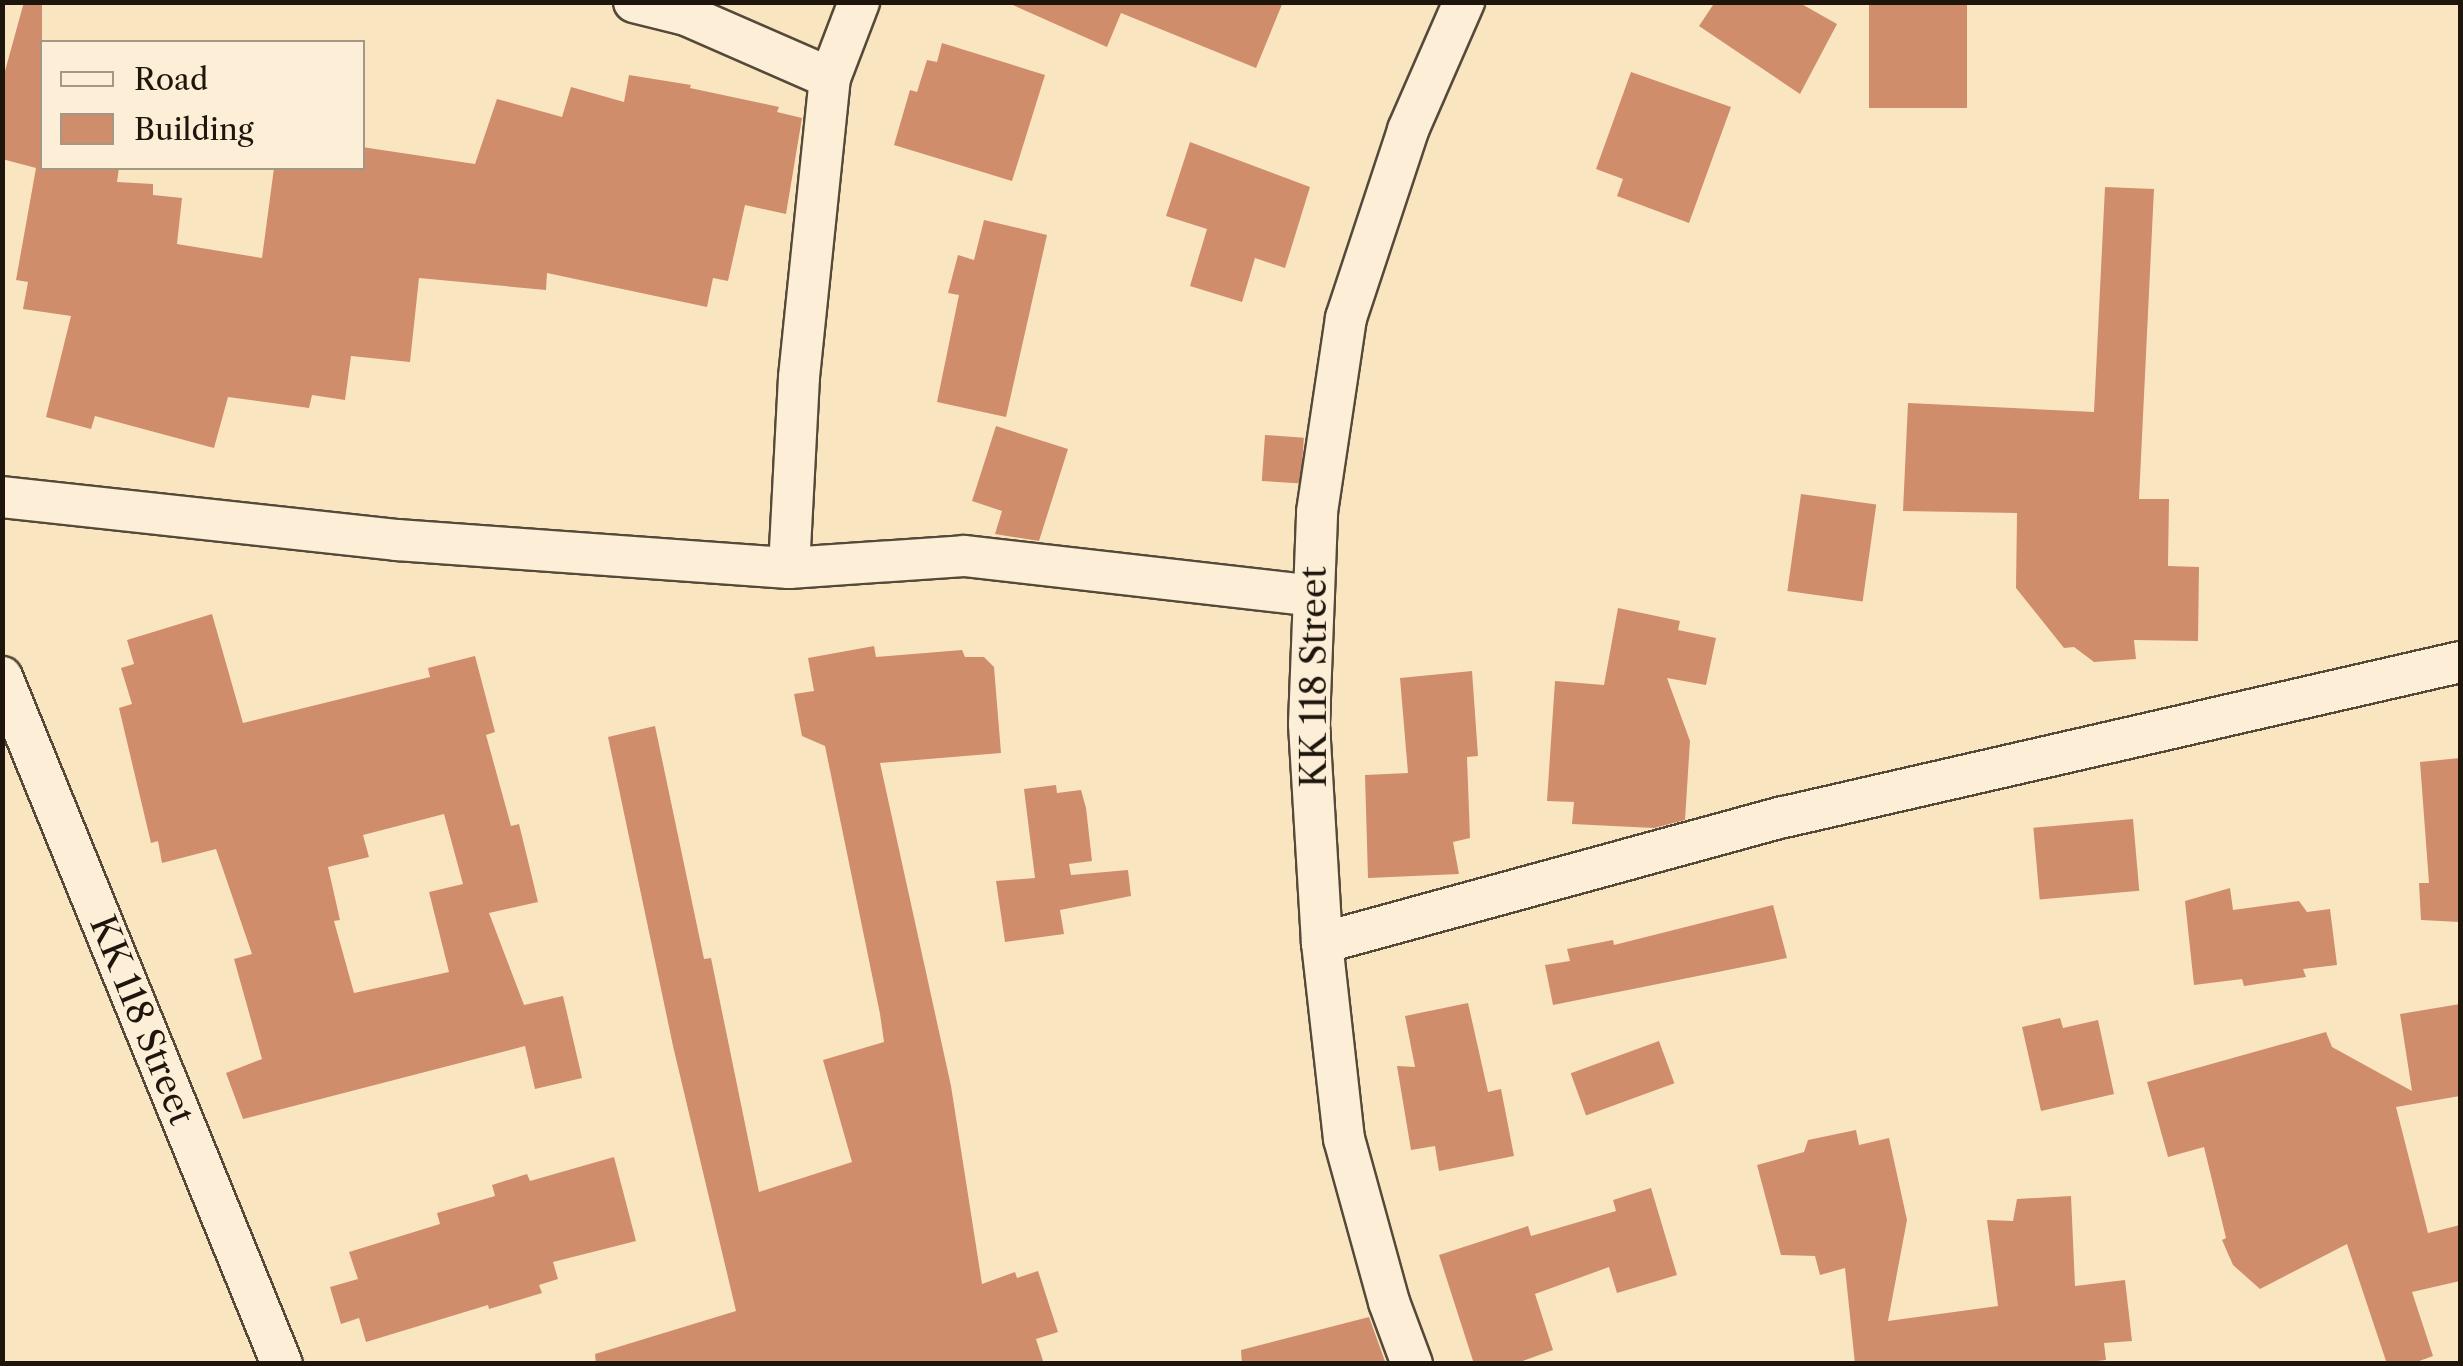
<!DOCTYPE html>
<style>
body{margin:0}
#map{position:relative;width:2463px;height:1366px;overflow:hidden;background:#fae5c1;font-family:"Libre Caslon Text",serif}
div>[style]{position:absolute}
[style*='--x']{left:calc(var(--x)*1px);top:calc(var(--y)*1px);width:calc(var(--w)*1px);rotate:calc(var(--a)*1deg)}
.building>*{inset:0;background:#d08d6c;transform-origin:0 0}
.roads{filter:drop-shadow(2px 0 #554a39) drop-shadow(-2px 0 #554a39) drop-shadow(0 2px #554a39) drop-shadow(0 -2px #554a39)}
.street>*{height:40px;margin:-20px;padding:0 20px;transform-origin:20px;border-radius:20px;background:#fceed7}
span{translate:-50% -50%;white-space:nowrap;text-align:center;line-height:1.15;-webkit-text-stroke:8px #fceed7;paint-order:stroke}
.street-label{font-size:35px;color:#1e160c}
.frame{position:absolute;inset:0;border:5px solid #1e160c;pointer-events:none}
.legend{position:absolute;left:40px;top:40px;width:325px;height:130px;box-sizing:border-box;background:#fceed7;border:2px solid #a39886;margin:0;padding:12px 18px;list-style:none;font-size:30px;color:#1e160c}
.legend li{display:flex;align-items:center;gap:20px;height:50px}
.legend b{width:50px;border:2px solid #a39886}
</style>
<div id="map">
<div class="building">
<div style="clip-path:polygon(24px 2px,42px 2px,42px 168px,119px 168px,117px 182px,153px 184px,153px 195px,182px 198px,177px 244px,262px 258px,274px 168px,362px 168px,362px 147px,475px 164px,497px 99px,562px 117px,571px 87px,624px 102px,629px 75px,691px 85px,690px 88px,779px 107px,777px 112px,802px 118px,786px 214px,745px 205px,728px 281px,713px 278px,707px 307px,547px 273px,546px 290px,419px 278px,410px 362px,351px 356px,345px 400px,312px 395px,309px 408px,228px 397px,214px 448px,95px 416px,91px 429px,46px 417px,71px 316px,23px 309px,28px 282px,16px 280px,36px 168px,2px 159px,2px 82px)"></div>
<div style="clip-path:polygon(1006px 2px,1283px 2px,1256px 68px,1121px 13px,1107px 47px)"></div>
<div style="clip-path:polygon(1715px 2px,1798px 2px,1837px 24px,1800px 94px,1699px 26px)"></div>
<div style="left:1869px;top:2px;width:98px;height:106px"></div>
<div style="clip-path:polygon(942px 43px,1045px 75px,1012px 181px,894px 145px,910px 90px,917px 92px,927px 60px,937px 62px)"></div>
<div style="clip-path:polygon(1631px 72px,1731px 107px,1689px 223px,1617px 196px,1623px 179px,1596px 169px)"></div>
<div style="clip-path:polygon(1190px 142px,1310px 187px,1285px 268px,1255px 258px,1242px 302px,1190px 286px,1207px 229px,1166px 216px)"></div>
<div style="clip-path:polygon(2105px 187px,2154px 189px,2139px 499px,2169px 499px,2168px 566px,2199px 567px,2198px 641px,2134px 640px,2136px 659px,2094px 662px,2074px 647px,2064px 648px,2016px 588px,2017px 513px,1903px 511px,1908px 403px,2094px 412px)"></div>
<div style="clip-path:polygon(984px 220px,1047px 235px,1006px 417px,937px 402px,959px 295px,948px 293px,958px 255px,974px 260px)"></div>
<div style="clip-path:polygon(996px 426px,1068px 449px,1039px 541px,995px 534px,1002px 511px,972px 501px)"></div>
<div style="left:1265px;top:435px;width:39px;height:46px;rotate:4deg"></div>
<div style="left:1801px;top:494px;width:76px;height:98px;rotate:8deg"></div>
<div style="clip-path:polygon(1618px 608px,1680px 621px,1678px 630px,1716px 638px,1706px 685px,1667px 678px,1690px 741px,1685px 820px,1654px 828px,1572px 824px,1574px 802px,1547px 801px,1555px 681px,1604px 685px)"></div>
<div style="clip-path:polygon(evenodd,212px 614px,243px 723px,430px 677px,428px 668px,475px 656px,495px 732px,486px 735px,511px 826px,519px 824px,538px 902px,489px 913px,524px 1005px,563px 996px,582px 1078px,535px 1089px,525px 1046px,243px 1119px,226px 1073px,262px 1059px,234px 959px,252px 954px,216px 849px,162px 863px,158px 841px,151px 843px,119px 708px,132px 704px,121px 668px,134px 664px,127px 640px,212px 614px,444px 814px,463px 884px,429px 892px,449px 972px,354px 993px,334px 921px,340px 920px,328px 867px,369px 857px,363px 835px,444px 814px)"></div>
<div style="clip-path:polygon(874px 646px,876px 657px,962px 650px,965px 657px,984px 657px,994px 667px,1001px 753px,880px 763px,951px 1086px,982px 1284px,1015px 1272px,1017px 1278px,1038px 1271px,1058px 1332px,1036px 1339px,1044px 1364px,596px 1364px,595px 1354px,736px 1311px,673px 1046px,608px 737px,655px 726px,704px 959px,711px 958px,759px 1192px,852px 1162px,823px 1060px,884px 1042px,880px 1014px,825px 746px,802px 736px,794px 694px,814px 691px,808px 658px)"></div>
<div style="clip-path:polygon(1472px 671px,1478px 756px,1467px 757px,1470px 838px,1453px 842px,1459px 874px,1368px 878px,1365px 775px,1408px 773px,1400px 678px)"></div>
<div style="clip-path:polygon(2460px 758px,2460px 922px,2421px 920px,2419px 883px,2429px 883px,2420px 762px)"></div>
<div style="clip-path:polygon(1056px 785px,1057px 793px,1081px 790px,1086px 808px,1092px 861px,1069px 864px,1071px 875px,1128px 870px,1131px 896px,1060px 910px,1064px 934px,1005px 942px,996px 881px,1035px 878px,1024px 789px)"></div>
<div style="left:2133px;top:819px;width:72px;height:100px;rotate:85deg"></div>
<div style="clip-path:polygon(2230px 888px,2233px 910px,2299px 901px,2307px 912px,2330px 909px,2337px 965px,2303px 969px,2306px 977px,2244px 986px,2242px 979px,2194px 985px,2185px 901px)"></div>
<div style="clip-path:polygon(1773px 905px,1787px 958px,1553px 1005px,1545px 965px,1570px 961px,1567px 949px,1613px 940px,1614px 945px)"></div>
<div style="clip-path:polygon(1468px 1003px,1488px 1092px,1501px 1089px,1514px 1156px,1439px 1171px,1435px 1146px,1411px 1150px,1397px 1066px,1415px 1067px,1405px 1016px)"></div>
<div style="clip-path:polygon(2460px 1004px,2460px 1096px,2396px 1107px,2428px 1233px,2460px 1225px,2460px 1281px,2412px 1292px,2433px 1356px,2411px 1364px,2387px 1364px,2347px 1244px,2260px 1289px,2233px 1265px,2222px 1240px,2226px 1238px,2204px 1147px,2168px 1157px,2147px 1082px,2326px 1032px,2332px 1047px,2412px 1091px,2400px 1014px)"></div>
<div style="clip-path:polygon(2060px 1018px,2063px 1028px,2098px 1020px,2114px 1094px,2041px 1111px,2022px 1027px)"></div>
<div style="left:1659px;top:1041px;width:45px;height:94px;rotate:70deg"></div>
<div style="clip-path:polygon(1856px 1130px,1859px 1145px,1889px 1138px,1907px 1220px,1888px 1321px,1998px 1306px,1987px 1220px,2013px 1221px,2017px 1199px,2071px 1196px,2075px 1286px,2125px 1280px,2132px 1341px,2104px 1343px,2106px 1360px,2071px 1364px,1855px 1364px,1845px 1268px,1820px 1275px,1815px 1256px,1781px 1255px,1757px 1165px,1804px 1152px,1808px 1140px)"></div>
<div style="clip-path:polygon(614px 1157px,636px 1241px,553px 1262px,558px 1279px,539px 1285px,542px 1293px,489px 1309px,488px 1305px,366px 1342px,359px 1318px,341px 1324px,330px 1287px,358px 1279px,349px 1252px,440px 1224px,437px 1213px,495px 1196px,492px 1185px,527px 1174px,530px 1181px)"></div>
<div style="clip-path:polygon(1651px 1188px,1677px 1275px,1617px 1293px,1609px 1267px,1535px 1294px,1553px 1350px,1514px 1364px,1474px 1364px,1439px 1255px,1528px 1226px,1531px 1236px,1616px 1211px,1613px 1200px)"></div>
<div style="clip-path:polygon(1369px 1317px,1386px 1364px,1242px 1364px,1241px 1350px)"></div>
</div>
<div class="roads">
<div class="street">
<div style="--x:634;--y:2;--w:54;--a:14"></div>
<div style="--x:686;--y:15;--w:157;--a:23.6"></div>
<div style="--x:2;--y:497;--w:397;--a:6.2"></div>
<div style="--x:397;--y:540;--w:393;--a:4.1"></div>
<div style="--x:789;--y:568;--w:175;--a:-3.9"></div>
<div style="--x:964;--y:556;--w:352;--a:6.5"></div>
<div style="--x:789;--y:568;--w:191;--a:-87"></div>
<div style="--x:799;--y:377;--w:301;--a:-84.1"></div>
<div style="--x:830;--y:78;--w:81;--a:-69.1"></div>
<div style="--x:2;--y:677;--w:742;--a:67.83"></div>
<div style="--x:1322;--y:943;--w:479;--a:-15.3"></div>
<div style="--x:1784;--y:817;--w:694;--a:-12.91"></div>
<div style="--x:1412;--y:1364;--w:66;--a:-110.4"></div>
<div style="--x:1389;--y:1302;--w:169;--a:-105.4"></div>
<div style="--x:1344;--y:1139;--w:197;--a:-96.4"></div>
<div style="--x:1322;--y:943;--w:219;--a:-93.4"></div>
<div style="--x:1309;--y:724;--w:212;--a:-87.8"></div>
<div style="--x:1317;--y:512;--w:196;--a:-81.5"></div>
<div style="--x:1346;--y:318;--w:198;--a:-71.7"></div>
<div style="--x:1408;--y:130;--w:140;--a:-66.4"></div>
</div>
</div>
<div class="street-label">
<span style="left:1314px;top:677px;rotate:-90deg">KK 118 Street</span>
<span style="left:142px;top:1020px;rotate:68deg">KK 118 Street</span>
</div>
<div class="frame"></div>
<ul class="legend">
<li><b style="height:12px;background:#fceed7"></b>Road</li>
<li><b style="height:28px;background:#d08d6c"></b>Building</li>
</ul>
</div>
